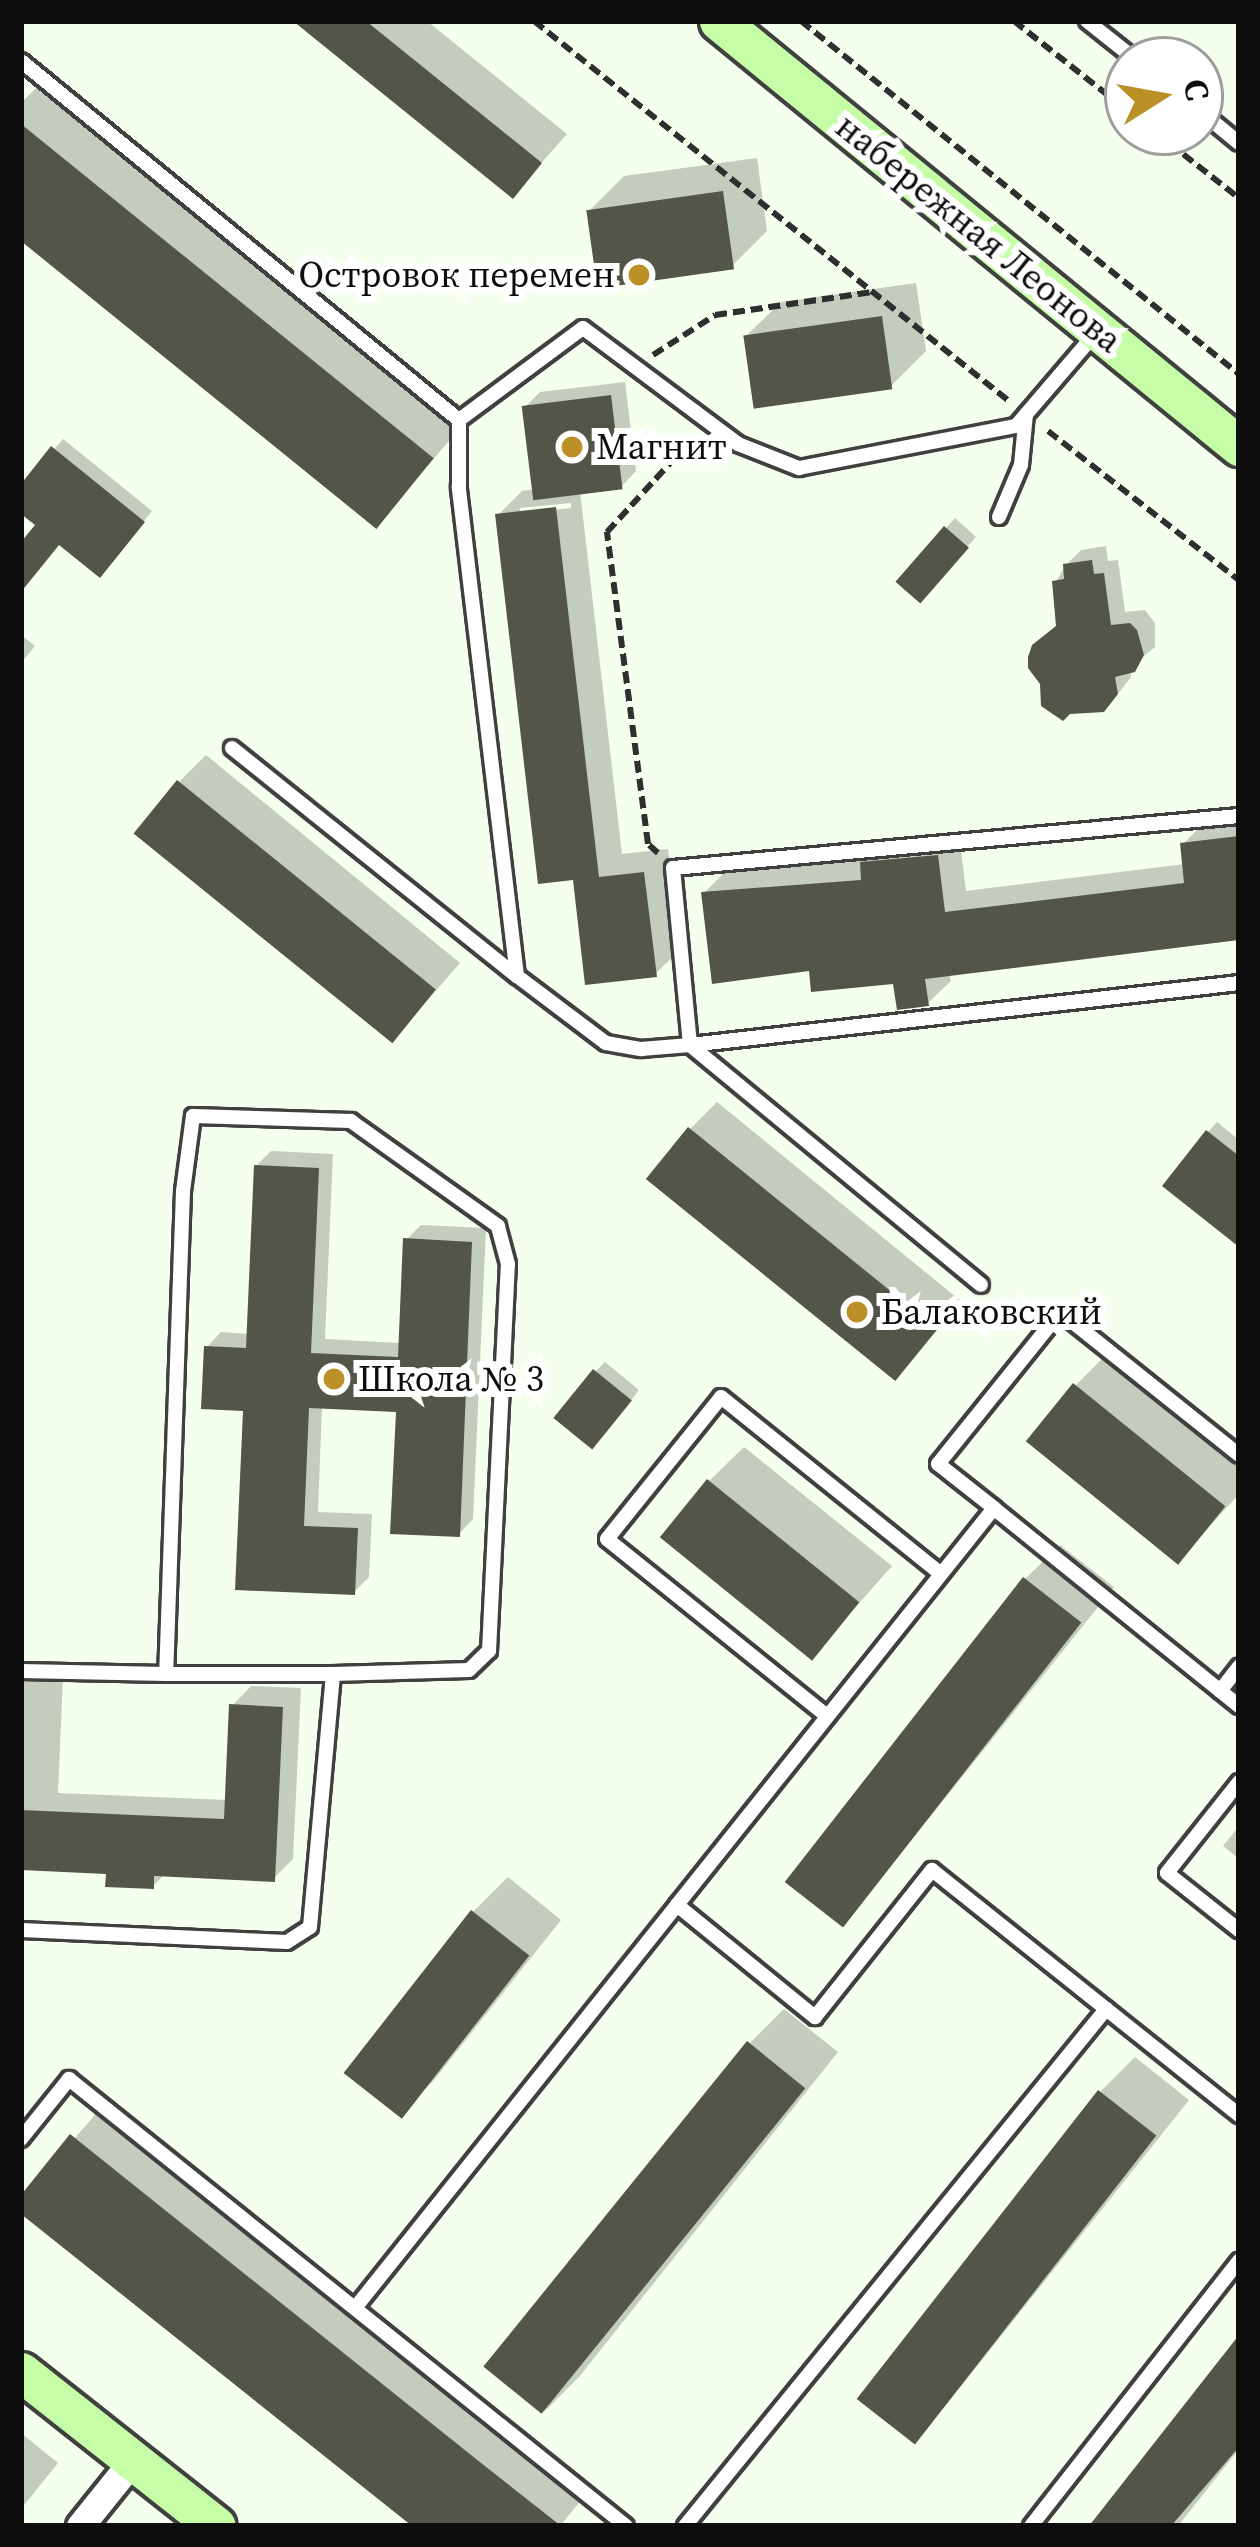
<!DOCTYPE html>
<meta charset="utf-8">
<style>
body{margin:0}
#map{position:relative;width:1260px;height:2547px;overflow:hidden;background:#f4ffed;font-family:"Source Serif 4",serif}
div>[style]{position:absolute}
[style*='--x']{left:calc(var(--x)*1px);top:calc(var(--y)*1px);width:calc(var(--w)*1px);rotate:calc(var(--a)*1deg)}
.shadow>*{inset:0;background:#0003}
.building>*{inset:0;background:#535549;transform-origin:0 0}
.path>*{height:6px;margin-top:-3px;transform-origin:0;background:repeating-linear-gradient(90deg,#2f2f2f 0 12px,transparent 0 18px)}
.roads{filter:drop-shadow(3px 0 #404040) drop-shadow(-3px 0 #404040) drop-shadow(0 3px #404040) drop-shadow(0 -3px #404040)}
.lane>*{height:14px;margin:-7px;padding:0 7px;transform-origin:7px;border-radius:7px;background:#fff}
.street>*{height:27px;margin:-13.5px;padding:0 13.5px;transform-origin:13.5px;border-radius:13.5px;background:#fff}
.secondary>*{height:39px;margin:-19.5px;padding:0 19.5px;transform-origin:19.5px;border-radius:19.5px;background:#c6fea8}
.dots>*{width:33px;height:33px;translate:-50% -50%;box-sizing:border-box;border:6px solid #fff;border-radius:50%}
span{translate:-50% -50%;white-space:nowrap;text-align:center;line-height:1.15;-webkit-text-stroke:12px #fff;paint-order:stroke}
.street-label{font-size:36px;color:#0d0d0d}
.poi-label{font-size:36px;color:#0d0d0d}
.right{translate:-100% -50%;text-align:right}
.left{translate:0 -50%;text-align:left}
.frame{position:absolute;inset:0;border:24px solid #0d0d0d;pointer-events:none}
.north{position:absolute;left:1104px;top:36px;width:120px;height:120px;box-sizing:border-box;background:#fff;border:3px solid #9e9e9e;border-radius:50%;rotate:79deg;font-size:33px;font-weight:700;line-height:48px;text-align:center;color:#0d0d0d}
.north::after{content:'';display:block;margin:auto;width:42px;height:54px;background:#bb9127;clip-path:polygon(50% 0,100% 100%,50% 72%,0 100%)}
</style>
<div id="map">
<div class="shadow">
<div style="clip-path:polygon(298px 21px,427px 21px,567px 134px,513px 195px)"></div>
<div style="clip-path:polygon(36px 88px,461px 427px,392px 507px,21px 211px,21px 103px)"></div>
<div style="clip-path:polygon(757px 158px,767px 231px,732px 266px,589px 211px,624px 176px)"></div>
<div style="clip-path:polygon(916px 283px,926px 351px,891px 386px,746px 336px,781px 302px)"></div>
<div style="clip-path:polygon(evenodd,625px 382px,636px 471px,622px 486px,580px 491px,622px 854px,668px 849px,680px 950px,655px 974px,575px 877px,498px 515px,522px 491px,535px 489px,525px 407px,540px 392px,625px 382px,571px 503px,571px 508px,520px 514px,520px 508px,571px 503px)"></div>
<div style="clip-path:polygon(63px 439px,152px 511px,109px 564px,60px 542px,21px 590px,21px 547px,39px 524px,21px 510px,21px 488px)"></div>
<div style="clip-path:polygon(955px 518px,976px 537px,929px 591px,946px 528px)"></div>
<div style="clip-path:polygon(1106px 546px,1108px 561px,1118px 560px,1125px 612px,1145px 610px,1155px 623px,1155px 647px,1130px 667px,1131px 677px,1118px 694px,1035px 646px,1059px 624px,1055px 583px,1066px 565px,1081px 550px)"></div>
<div style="clip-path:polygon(21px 635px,35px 646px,21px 663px)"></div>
<div style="clip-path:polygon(206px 755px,460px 963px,392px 1041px,179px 782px)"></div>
<div style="clip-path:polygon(1239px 817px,1239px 937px,949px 973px,951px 981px,928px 1003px,895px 980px,811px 968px,704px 893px,727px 870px,866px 860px,885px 841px,959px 834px,966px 891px,1185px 864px,1183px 844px,1206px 821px)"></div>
<div style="clip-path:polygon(717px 1102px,962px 1302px,895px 1378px,690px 1129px)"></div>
<div style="clip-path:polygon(1217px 1122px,1239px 1140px,1239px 1243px,1208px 1132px)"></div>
<div style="clip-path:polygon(271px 1151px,333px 1154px,325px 1339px,401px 1343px,406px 1240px,421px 1225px,486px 1228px,473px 1519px,459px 1534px,399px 1409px,322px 1406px,318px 1512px,372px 1514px,369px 1577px,354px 1592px,238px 1587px,246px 1408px,207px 1347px,221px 1332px,249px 1334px,256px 1166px)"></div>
<div style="clip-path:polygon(1110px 1351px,1239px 1454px,1239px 1494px,1179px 1560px,1076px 1385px)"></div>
<div style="clip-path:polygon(605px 1362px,639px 1390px,602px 1437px,596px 1371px)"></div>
<div style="clip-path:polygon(744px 1447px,892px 1566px,812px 1656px,709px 1481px)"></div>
<div style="clip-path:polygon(1060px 1545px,1114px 1587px,874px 1887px,840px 1922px,1025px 1579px)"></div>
<div style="clip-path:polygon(21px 1676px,63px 1677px,58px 1793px,228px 1800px,232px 1706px,251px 1686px,301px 1688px,293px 1859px,274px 1878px,165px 1874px,153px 1886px,109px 1871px,21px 1867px)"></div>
<div style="clip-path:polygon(1239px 1826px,1239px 1859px,1223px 1846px)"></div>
<div style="clip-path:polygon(508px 1877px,561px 1920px,434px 2080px,399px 2115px,473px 1912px)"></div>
<div style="clip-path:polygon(784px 2009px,838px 2052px,579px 2377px,544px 2412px,750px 2043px)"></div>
<div style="clip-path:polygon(1135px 2057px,1189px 2100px,946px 2405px,911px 2439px,1100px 2092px)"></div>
<div style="clip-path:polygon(107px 2101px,591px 2488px,560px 2526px,417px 2526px,21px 2210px,21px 2200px)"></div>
<div style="clip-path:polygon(1239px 2339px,1239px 2449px,1178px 2526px,1093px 2526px)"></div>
<div style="clip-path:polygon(21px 2433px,58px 2463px,21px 2509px)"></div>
</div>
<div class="building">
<div style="clip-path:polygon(293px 21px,366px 21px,542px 163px,513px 199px)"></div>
<div style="left:21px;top:124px;width:531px;height:91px;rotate:39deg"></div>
<div style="left:723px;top:191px;width:79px;height:138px;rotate:82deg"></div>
<div style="left:882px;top:316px;width:74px;height:140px;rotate:82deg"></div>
<div style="left:611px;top:395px;width:95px;height:90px;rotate:83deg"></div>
<div style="clip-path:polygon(51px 446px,145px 522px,100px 578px,59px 545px,21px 592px,21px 542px,35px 525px,21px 514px,21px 484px)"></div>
<div style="clip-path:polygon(556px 507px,599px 877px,644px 872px,657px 977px,585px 985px,573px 880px,538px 884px,495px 514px)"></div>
<div style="left:944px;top:526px;width:33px;height:74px;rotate:41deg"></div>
<div style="clip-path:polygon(1092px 560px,1094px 574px,1104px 573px,1111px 625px,1130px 623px,1137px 630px,1144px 655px,1135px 672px,1115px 677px,1118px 694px,1104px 712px,1070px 714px,1063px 721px,1041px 706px,1040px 684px,1028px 668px,1028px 657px,1032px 645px,1056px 626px,1052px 581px,1064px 579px,1063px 564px)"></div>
<div style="left:177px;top:780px;width:333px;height:69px;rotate:39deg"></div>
<div style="clip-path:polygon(1239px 836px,1239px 940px,925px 979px,929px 1006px,897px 1010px,893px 984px,811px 992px,809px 971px,712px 984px,701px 892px,861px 880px,860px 862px,938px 855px,945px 912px,1184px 883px,1180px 843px)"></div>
<div style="left:688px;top:1127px;width:321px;height:67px;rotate:39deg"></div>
<div style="clip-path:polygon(1206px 1130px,1239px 1156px,1239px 1247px,1162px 1186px)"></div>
<div style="clip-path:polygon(254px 1165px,319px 1168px,311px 1353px,398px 1357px,403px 1238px,472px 1242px,460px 1537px,390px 1534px,396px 1412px,309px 1408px,304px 1526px,358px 1528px,355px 1595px,235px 1590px,243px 1411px,201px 1409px,204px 1346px,246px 1348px)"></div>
<div style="left:593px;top:1369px;width:50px;height:63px;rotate:39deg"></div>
<div style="left:1073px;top:1383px;width:196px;height:75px;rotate:39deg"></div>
<div style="left:707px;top:1479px;width:196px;height:75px;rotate:39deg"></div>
<div style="left:1023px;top:1577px;width:74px;height:387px;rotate:38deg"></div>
<div style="clip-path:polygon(229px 1704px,283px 1707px,275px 1882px,154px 1876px,154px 1889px,105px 1887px,106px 1874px,21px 1870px,21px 1810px,224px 1819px)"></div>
<div style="left:471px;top:1910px;width:74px;height:207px;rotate:38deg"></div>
<div style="left:747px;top:2041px;width:75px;height:419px;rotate:39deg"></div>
<div style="left:1098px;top:2090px;width:74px;height:392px;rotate:38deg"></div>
<div style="clip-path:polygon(70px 2134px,476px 2459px,561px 2526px,412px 2526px,21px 2214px,21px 2195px)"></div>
<div style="clip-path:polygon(1239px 2335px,1239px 2447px,1171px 2526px,1089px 2526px)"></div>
</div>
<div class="path">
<div style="--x:534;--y:21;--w:608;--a:38.66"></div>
<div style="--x:801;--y:21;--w:563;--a:38.87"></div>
<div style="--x:1014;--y:21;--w:145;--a:38.3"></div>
<div style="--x:1155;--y:132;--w:107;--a:38.2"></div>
<div style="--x:653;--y:355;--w:74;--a:-32.8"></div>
<div style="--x:715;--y:315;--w:159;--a:-8.3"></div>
<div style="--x:1048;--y:431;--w:242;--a:38"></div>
<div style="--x:658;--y:853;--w:13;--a:-138"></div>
<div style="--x:648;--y:844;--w:315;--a:-97.5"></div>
<div style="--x:607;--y:532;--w:127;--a:-47.5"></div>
</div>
<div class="roads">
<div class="lane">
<div style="--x:1087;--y:21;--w:63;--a:38.5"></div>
<div style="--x:21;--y:61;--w:566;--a:39.34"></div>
<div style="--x:459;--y:420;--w:154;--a:-36.6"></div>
<div style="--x:583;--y:328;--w:194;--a:36.8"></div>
<div style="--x:738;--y:444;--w:66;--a:21.5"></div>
<div style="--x:799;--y:468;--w:221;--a:-11"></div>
<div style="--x:1016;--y:426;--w:120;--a:-49.4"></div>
<div style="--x:1200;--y:111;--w:50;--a:39.4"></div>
<div style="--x:999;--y:517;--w:56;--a:-67.1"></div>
<div style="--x:1021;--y:465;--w:51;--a:-84.4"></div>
<div style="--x:232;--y:748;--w:365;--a:38.7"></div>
<div style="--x:517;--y:976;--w:493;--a:-96.8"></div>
<div style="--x:459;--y:486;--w:66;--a:-90"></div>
<div style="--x:1239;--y:816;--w:568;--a:174.75"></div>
<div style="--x:673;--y:868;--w:178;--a:84.5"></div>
<div style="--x:690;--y:1045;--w:552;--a:-6.44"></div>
<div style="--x:517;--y:976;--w:111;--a:37"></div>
<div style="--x:606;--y:1043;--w:36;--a:10"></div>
<div style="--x:641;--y:1049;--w:49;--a:-4.7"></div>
<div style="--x:690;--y:1045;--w:377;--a:39.5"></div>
<div style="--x:994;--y:1508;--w:71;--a:-141.8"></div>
<div style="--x:938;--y:1464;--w:195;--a:-51.2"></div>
<div style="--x:1060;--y:1312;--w:229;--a:38.6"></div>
<div style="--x:21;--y:1671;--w:145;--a:1.2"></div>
<div style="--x:166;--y:1674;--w:167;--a:0"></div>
<div style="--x:333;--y:1674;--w:136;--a:-1.7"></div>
<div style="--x:469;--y:1670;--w:28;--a:-44"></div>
<div style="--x:489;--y:1651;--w:387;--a:-87.2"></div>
<div style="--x:508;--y:1264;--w:39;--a:-105"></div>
<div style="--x:498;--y:1226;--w:181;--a:-144.5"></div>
<div style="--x:351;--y:1121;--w:158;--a:-178.2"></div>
<div style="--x:193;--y:1116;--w:76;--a:97.6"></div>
<div style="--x:183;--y:1191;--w:483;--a:92"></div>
<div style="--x:1220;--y:1691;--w:31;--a:-52"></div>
<div style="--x:1239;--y:1706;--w:315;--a:-141.1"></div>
<div style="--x:994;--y:1508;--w:508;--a:128.61"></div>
<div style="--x:677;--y:1905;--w:178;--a:39.1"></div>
<div style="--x:815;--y:2017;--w:188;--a:-51.5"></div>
<div style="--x:932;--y:1870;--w:393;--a:38.6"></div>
<div style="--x:827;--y:1716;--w:282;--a:-141.2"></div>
<div style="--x:607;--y:1539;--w:182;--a:-51.2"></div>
<div style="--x:721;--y:1397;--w:282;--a:38.8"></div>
<div style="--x:1239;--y:1782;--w:116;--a:128.4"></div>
<div style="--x:1167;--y:1873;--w:92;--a:38.4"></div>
<div style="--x:21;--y:1930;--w:266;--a:2.6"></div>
<div style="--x:287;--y:1942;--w:27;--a:-33"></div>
<div style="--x:310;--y:1927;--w:254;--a:-84.8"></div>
<div style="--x:21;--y:2139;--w:77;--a:-51.3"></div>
<div style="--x:69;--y:2079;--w:714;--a:38.75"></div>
<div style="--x:355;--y:2308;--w:516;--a:-51.37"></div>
<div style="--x:685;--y:2526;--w:667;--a:-50.84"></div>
<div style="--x:1031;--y:2526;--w:337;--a:-51.9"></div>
</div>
<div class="street">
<div style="--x:80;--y:2526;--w:85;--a:-51.2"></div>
</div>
<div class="secondary">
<div style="--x:719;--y:21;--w:672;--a:39.26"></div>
<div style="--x:21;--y:2372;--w:248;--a:38.3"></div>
</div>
</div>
<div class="dots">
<div style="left:639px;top:275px;background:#bb9127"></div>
<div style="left:572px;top:447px;background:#bb9127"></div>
<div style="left:857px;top:1312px;background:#bb9127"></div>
<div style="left:334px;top:1379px;background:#bb9127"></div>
</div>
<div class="street-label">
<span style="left:979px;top:233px;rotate:39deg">набережная Леонова</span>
</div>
<div class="poi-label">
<span class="right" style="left:615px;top:275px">Островок перемен</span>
<span class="left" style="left:596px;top:447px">Магнит</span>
<span class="left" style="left:881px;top:1312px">Балаковский</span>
<span class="left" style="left:358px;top:1379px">Школа № 3</span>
</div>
<div class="frame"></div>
<div class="north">С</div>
</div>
